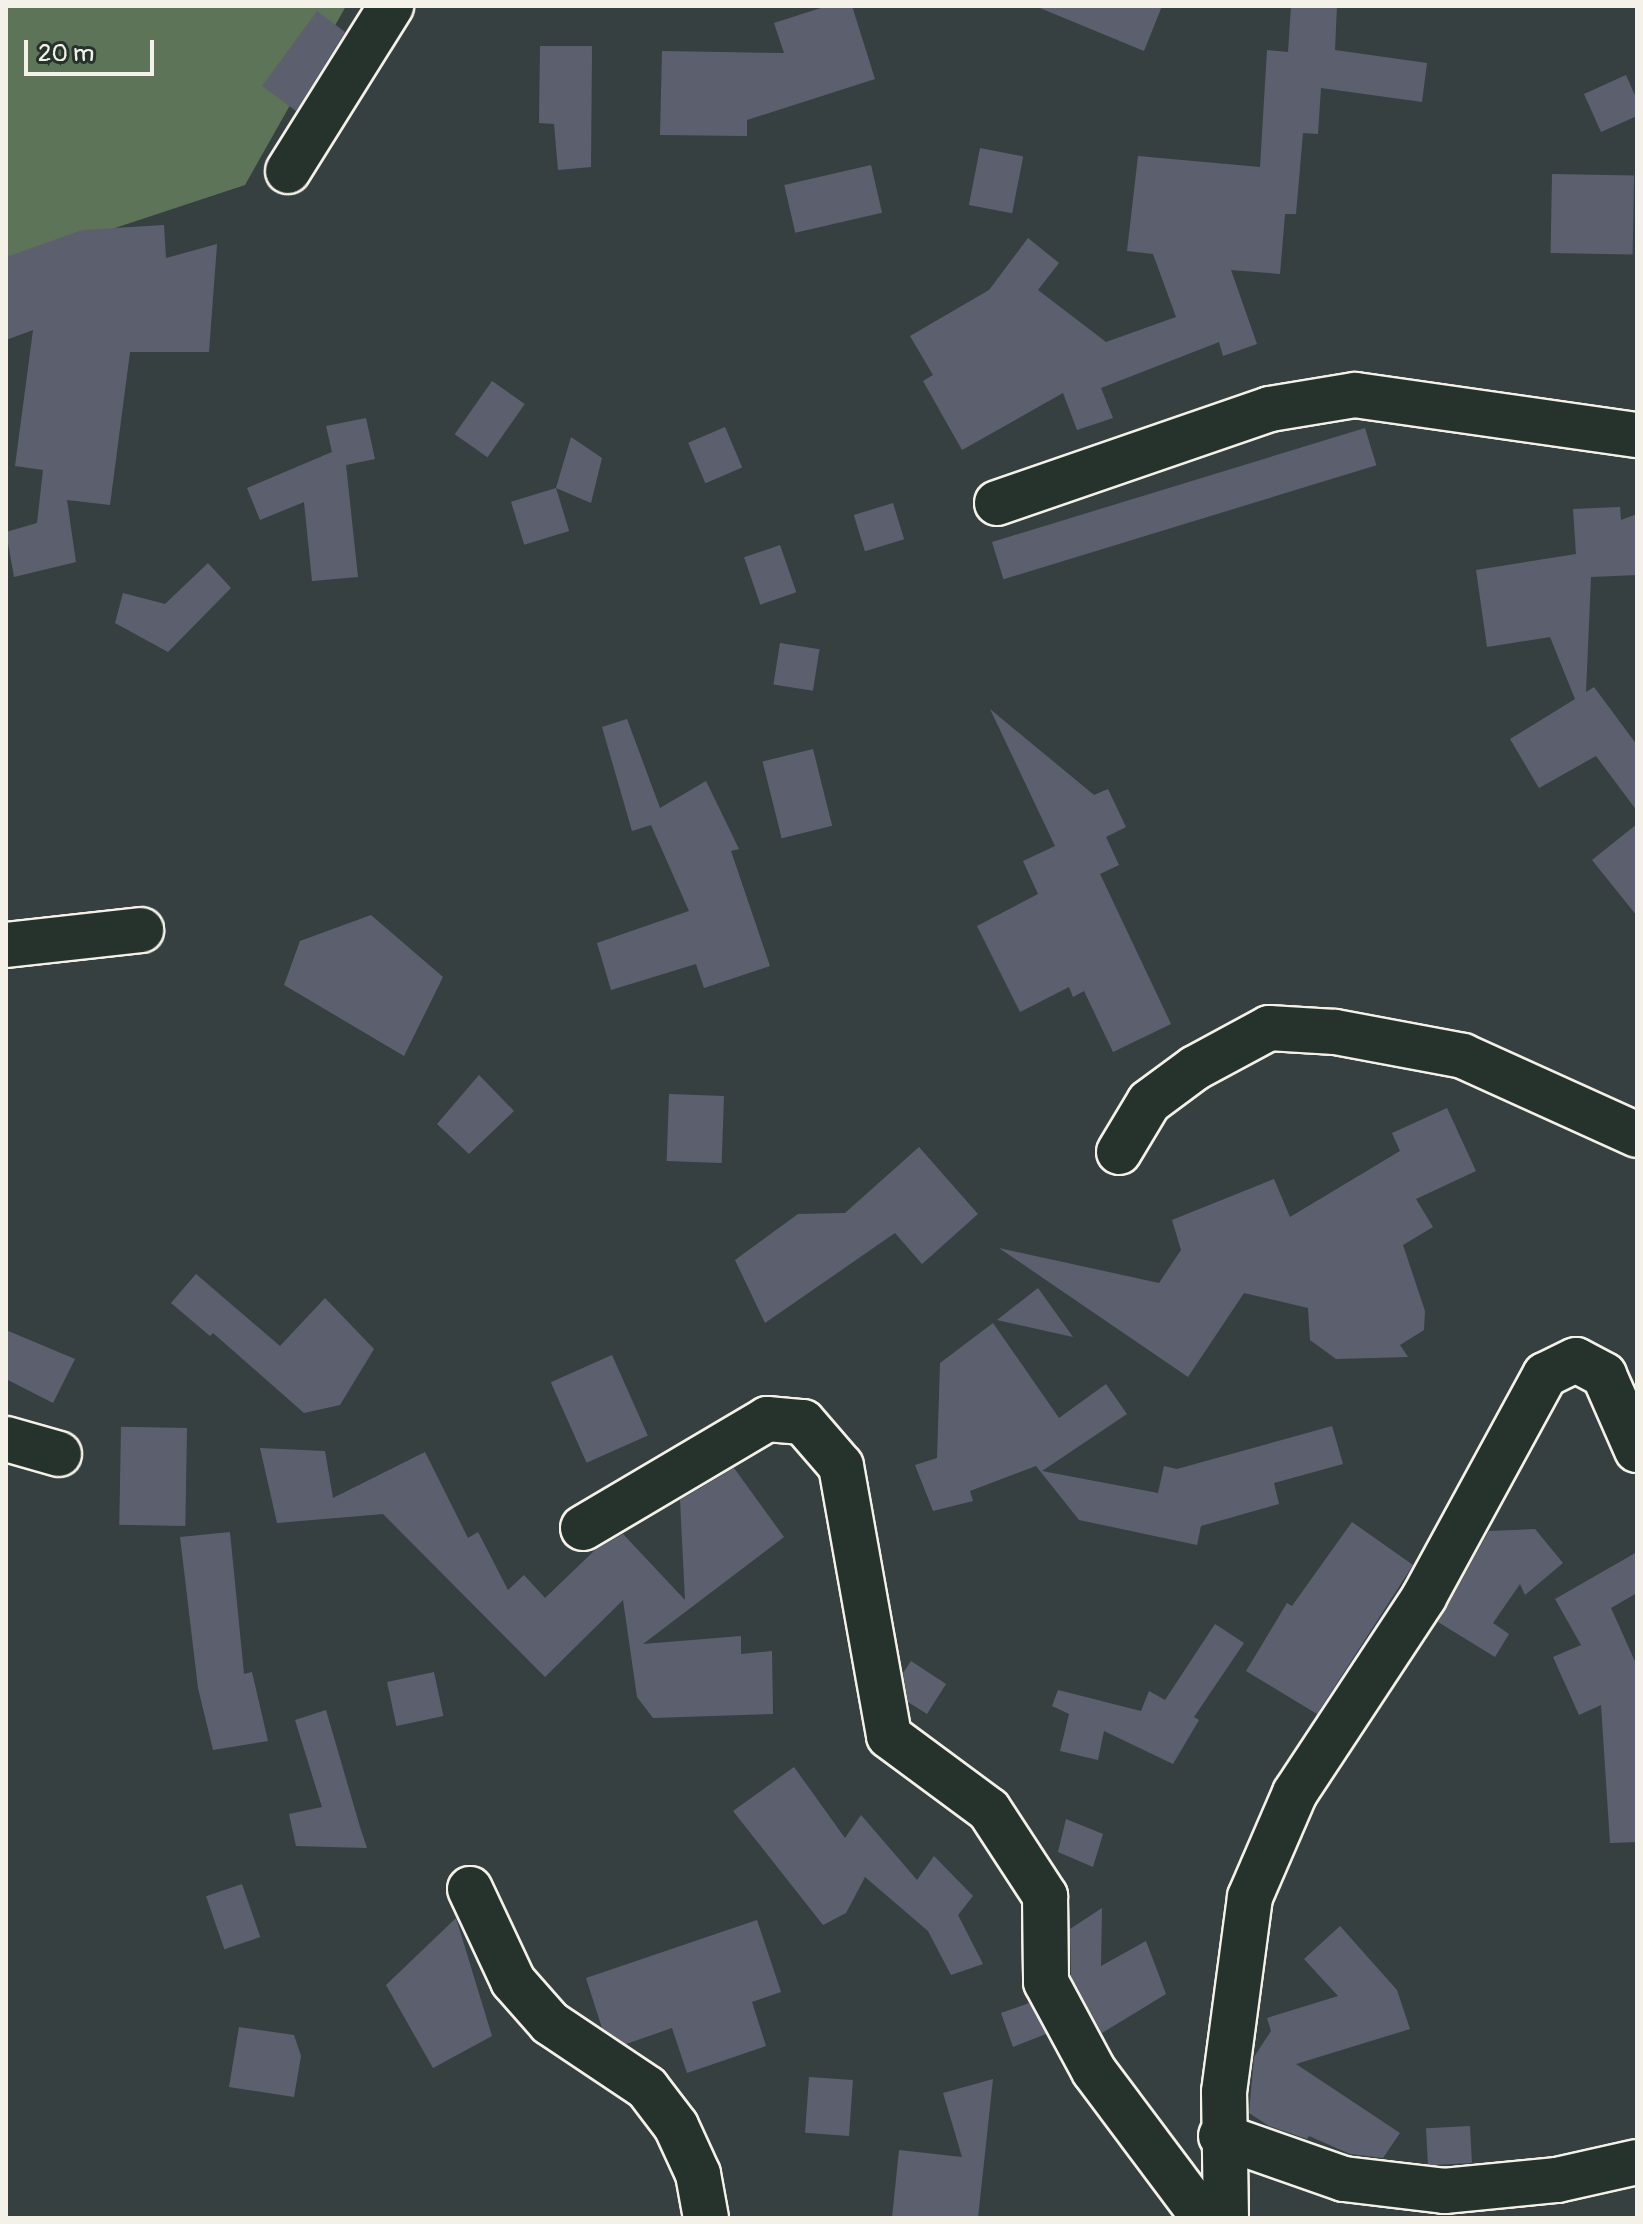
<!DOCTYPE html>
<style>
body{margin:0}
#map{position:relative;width:1643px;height:2224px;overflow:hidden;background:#364040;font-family:Pangolin,sans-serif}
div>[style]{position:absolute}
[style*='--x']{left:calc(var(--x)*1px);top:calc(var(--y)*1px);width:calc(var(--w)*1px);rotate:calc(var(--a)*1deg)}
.green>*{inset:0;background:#5e7458}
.building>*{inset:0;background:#5c606e;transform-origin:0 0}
.roads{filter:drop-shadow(2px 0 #f4f1e8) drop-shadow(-2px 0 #f4f1e8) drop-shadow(0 2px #f4f1e8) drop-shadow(0 -2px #f4f1e8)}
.minor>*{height:44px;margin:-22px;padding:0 22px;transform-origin:22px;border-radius:22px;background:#26332d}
span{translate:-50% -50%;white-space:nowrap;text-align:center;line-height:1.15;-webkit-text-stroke:6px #26332d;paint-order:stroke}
.frame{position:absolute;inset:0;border:8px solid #f4f1e8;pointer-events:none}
.scale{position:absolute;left:24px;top:40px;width:130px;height:36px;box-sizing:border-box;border:4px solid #f4f1e8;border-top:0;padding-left:10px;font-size:24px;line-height:28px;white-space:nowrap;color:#f4f1e8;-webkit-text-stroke:6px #26332d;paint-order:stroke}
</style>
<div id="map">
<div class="green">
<div style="clip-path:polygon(6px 6px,346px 6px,245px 185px,6px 264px)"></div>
</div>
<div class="building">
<div style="clip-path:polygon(827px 6px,852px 6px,875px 79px,747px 120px,747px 136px,660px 135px,662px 51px,784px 53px,774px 23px)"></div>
<div style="clip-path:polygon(1035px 6px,1162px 6px,1144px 51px)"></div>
<div style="clip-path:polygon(1291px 6px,1337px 6px,1335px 50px,1427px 63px,1422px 102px,1321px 88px,1318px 134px,1303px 133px,1296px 214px,1285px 214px,1280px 274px,1231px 270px,1257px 344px,1223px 356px,1219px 342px,1101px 388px,1113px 418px,1077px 430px,1063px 393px,962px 450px,923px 381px,933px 375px,910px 336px,989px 290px,1028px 238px,1059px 263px,1038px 290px,1106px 342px,1176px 317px,1153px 254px,1127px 251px,1138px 156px,1260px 167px,1267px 50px,1288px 52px)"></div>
<div style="clip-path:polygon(317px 11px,345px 32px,296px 111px,262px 86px)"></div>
<div style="clip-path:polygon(540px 46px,592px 46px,591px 167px,558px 170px,554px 124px,539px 123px)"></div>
<div style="clip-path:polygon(1626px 75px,1637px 100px,1637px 116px,1601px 132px,1584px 94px)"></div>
<div style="left:980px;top:148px;width:44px;height:58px;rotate:11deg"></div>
<div style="left:871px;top:165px;width:49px;height:89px;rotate:77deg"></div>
<div style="left:1552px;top:174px;width:82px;height:79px;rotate:1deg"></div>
<div style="clip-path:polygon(164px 225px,166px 258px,217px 244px,209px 352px,130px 352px,110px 505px,67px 500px,76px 562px,14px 577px,6px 532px,37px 523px,43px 470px,15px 466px,33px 330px,6px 340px,6px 257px,82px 230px)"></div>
<div style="left:492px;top:381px;width:40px;height:65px;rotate:35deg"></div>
<div style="clip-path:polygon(366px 418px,375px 459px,346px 465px,358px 577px,312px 581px,304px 502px,260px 520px,247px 488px,332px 452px,326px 426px)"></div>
<div style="left:725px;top:427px;width:44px;height:40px;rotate:67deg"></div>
<div style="left:1365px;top:428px;width:39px;height:390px;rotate:73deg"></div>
<div style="clip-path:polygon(571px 437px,602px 458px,591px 503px,556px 488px)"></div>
<div style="left:556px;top:488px;width:45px;height:47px;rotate:73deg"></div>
<div style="left:893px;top:503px;width:38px;height:41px;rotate:73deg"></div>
<div style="clip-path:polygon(1620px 507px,1621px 520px,1637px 514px,1637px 575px,1591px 577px,1586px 692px,1594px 687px,1637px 745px,1637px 811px,1596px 756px,1539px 788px,1510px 739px,1575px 699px,1550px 637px,1487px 647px,1476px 570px,1576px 554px,1573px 509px)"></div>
<div style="left:780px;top:545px;width:50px;height:38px;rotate:71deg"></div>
<div style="clip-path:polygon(208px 563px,231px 588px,168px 652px,115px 623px,123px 593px,165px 604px)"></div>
<div style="left:780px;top:643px;width:40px;height:42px;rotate:9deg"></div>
<div style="clip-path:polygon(990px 709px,1094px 795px,1108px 789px,1126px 827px,1106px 837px,1119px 865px,1100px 874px,1171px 1024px,1113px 1052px,1084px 991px,1073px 997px,1069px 987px,1020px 1012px,977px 926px,1038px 894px,1023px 861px,1055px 846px)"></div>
<div style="clip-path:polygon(627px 719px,660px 808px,706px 781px,739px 849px,731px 851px,770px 966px,704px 988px,696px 964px,611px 990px,597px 943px,689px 911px,651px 825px,632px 831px,602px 727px)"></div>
<div style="left:813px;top:749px;width:79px;height:52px;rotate:76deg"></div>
<div style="clip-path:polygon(1637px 824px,1637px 916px,1592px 860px)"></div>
<div style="clip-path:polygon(371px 915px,443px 977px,404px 1056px,284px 985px,300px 941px)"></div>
<div style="clip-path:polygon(479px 1075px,514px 1111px,469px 1154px,437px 1124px)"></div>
<div style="left:669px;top:1094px;width:55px;height:67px;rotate:2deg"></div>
<div style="clip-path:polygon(1447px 1108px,1476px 1171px,1416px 1199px,1433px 1227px,1403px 1245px,1425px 1311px,1424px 1330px,1400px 1345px,1408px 1357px,1336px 1359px,1310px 1340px,1308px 1308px,1244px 1293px,1188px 1377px,999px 1248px,1159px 1283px,1181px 1250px,1172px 1220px,1274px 1179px,1290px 1217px,1400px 1151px,1392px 1133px)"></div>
<div style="clip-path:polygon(919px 1147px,978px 1214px,922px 1264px,895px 1233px,765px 1323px,735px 1260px,798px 1214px,845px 1213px)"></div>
<div style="clip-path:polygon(196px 1274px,280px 1346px,325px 1298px,374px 1349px,340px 1405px,304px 1413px,213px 1333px,210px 1336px,171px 1303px)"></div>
<div style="clip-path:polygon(1038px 1288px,1073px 1337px,997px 1320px)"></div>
<div style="clip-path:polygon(993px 1323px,1059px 1418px,1106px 1384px,1127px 1414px,1042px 1471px,1158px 1493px,1164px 1466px,1177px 1469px,1332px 1426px,1343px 1464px,1274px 1483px,1279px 1504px,1201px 1526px,1197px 1545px,1079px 1520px,1036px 1466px,970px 1491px,973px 1501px,933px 1511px,915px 1465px,937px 1458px,940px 1363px)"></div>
<div style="clip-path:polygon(6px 1330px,75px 1359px,53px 1403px,6px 1379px)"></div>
<div style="left:612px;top:1355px;width:88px;height:67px;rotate:66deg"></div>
<div style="left:187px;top:1428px;width:98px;height:66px;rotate:91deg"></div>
<div style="clip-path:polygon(260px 1448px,325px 1451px,333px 1498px,425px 1452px,468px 1538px,478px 1532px,508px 1590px,524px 1575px,545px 1598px,595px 1550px,623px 1534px,685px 1600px,680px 1500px,734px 1468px,784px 1537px,643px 1644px,741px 1636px,741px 1654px,772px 1651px,773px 1714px,653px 1718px,637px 1697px,623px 1600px,545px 1677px,383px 1514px,277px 1523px)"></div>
<div style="clip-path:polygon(1352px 1522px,1413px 1565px,1317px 1714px,1246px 1671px,1287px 1603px,1292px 1606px)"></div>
<div style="clip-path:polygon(1535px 1529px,1563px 1563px,1525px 1595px,1520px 1584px,1493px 1623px,1509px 1634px,1495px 1657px,1438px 1622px,1489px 1531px)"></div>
<div style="clip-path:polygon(230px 1532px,244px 1674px,252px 1672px,268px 1741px,213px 1750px,198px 1688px,180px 1537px)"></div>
<div style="clip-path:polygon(1637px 1552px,1637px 1593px,1611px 1608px,1637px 1666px,1637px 1842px,1610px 1843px,1601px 1705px,1579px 1715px,1553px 1657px,1581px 1645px,1555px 1599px)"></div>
<div style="clip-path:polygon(1215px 1624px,1244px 1643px,1194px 1717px,1199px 1720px,1173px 1764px,1104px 1731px,1098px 1760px,1060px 1751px,1069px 1714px,1052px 1706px,1058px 1690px,1141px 1711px,1149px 1691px,1165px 1700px)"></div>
<div style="clip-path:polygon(911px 1661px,946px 1684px,927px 1714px,908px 1702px,903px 1673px)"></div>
<div style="left:434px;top:1672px;width:45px;height:48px;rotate:78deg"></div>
<div style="clip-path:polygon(326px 1710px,360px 1827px,367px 1848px,296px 1846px,289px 1814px,322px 1807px,295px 1720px)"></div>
<div style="clip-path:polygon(794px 1767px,845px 1838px,861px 1815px,917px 1880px,934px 1856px,973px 1896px,958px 1915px,983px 1964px,951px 1975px,928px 1931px,865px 1877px,846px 1913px,823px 1925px,733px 1811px)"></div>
<div style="clip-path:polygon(1066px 1819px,1103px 1834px,1093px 1867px,1058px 1852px)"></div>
<div style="left:242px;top:1884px;width:56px;height:38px;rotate:71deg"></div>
<div style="clip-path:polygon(1102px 1908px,1101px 1966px,1146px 1941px,1166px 1994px,1102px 2033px,1071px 1976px,1070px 1929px)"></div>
<div style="clip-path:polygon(456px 1918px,492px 2036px,433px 2068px,386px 1985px)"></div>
<div style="clip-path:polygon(757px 1920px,781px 1992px,752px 2002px,766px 2046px,687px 2073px,672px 2028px,626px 2044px,602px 2028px,586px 1978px)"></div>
<div style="clip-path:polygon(1340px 1926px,1397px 1990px,1410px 2029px,1296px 2064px,1400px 2133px,1383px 2158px,1350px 2154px,1309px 2136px,1307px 2139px,1269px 2126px,1249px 2113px,1254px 2057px,1271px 2031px,1267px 2018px,1338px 1996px,1304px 1959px)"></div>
<div style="clip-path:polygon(1029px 2003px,1046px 2034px,1013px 2047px,1001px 2013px)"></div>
<div style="clip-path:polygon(239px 2027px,294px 2035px,301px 2056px,294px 2097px,229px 2087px)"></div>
<div style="left:809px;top:2077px;width:44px;height:56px;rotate:4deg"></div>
<div style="clip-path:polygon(993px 2079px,978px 2218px,892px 2218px,899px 2150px,962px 2157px,943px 2093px)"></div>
<div style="left:1470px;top:2126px;width:37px;height:44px;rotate:87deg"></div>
</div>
<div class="roads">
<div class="minor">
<div style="--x:288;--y:171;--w:195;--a:-58"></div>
<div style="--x:997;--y:503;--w:289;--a:-19"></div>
<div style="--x:1270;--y:409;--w:86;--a:-9.4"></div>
<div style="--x:1355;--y:395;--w:285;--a:8.1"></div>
<div style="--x:6;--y:945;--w:136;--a:-6.3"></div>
<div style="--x:1119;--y:1152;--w:58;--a:-59"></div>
<div style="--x:1149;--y:1102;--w:57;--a:-36.5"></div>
<div style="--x:1195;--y:1068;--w:84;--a:-28.4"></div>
<div style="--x:1269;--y:1028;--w:66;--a:3.5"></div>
<div style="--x:1335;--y:1032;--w:130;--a:10.6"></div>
<div style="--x:1463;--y:1056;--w:191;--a:24.4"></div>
<div style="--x:6;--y:1439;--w:55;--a:15.8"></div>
<div style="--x:583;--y:1528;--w:214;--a:-30.6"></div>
<div style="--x:767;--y:1419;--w:36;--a:5"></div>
<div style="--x:803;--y:1422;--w:58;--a:49.2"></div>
<div style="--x:841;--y:1466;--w:274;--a:79.9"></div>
<div style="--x:889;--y:1736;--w:124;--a:36.5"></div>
<div style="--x:989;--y:1810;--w:103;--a:56.9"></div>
<div style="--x:1045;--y:1896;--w:86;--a:89.3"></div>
<div style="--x:1046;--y:1982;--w:101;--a:61.7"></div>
<div style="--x:1094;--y:2071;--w:184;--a:53.2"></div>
<div style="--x:470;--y:1889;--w:102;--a:64.9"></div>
<div style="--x:513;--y:1981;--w:56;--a:48.6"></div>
<div style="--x:550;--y:2023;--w:117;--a:33.8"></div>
<div style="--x:647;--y:2088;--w:48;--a:52.7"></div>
<div style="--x:676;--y:2126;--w:53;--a:65.4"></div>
<div style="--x:698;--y:2174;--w:45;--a:79.7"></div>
<div style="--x:1221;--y:2136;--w:130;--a:19.3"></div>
<div style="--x:1344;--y:2179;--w:101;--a:6.8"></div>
<div style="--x:1444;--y:2191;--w:114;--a:-5.6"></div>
<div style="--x:1557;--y:2180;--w:82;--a:-12.7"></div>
<div style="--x:1226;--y:2218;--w:126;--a:-90.9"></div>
<div style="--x:1224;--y:2092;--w:197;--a:-82.4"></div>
<div style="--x:1250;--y:1897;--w:113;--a:-66.6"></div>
<div style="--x:1295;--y:1793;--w:235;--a:-56.6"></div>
<div style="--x:1424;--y:1597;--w:253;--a:-61.4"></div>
<div style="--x:1545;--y:1375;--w:34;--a:-26"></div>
<div style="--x:1576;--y:1360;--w:32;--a:28"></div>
<div style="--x:1604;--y:1375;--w:82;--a:66.3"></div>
</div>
</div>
<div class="frame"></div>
<div class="scale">20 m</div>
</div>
